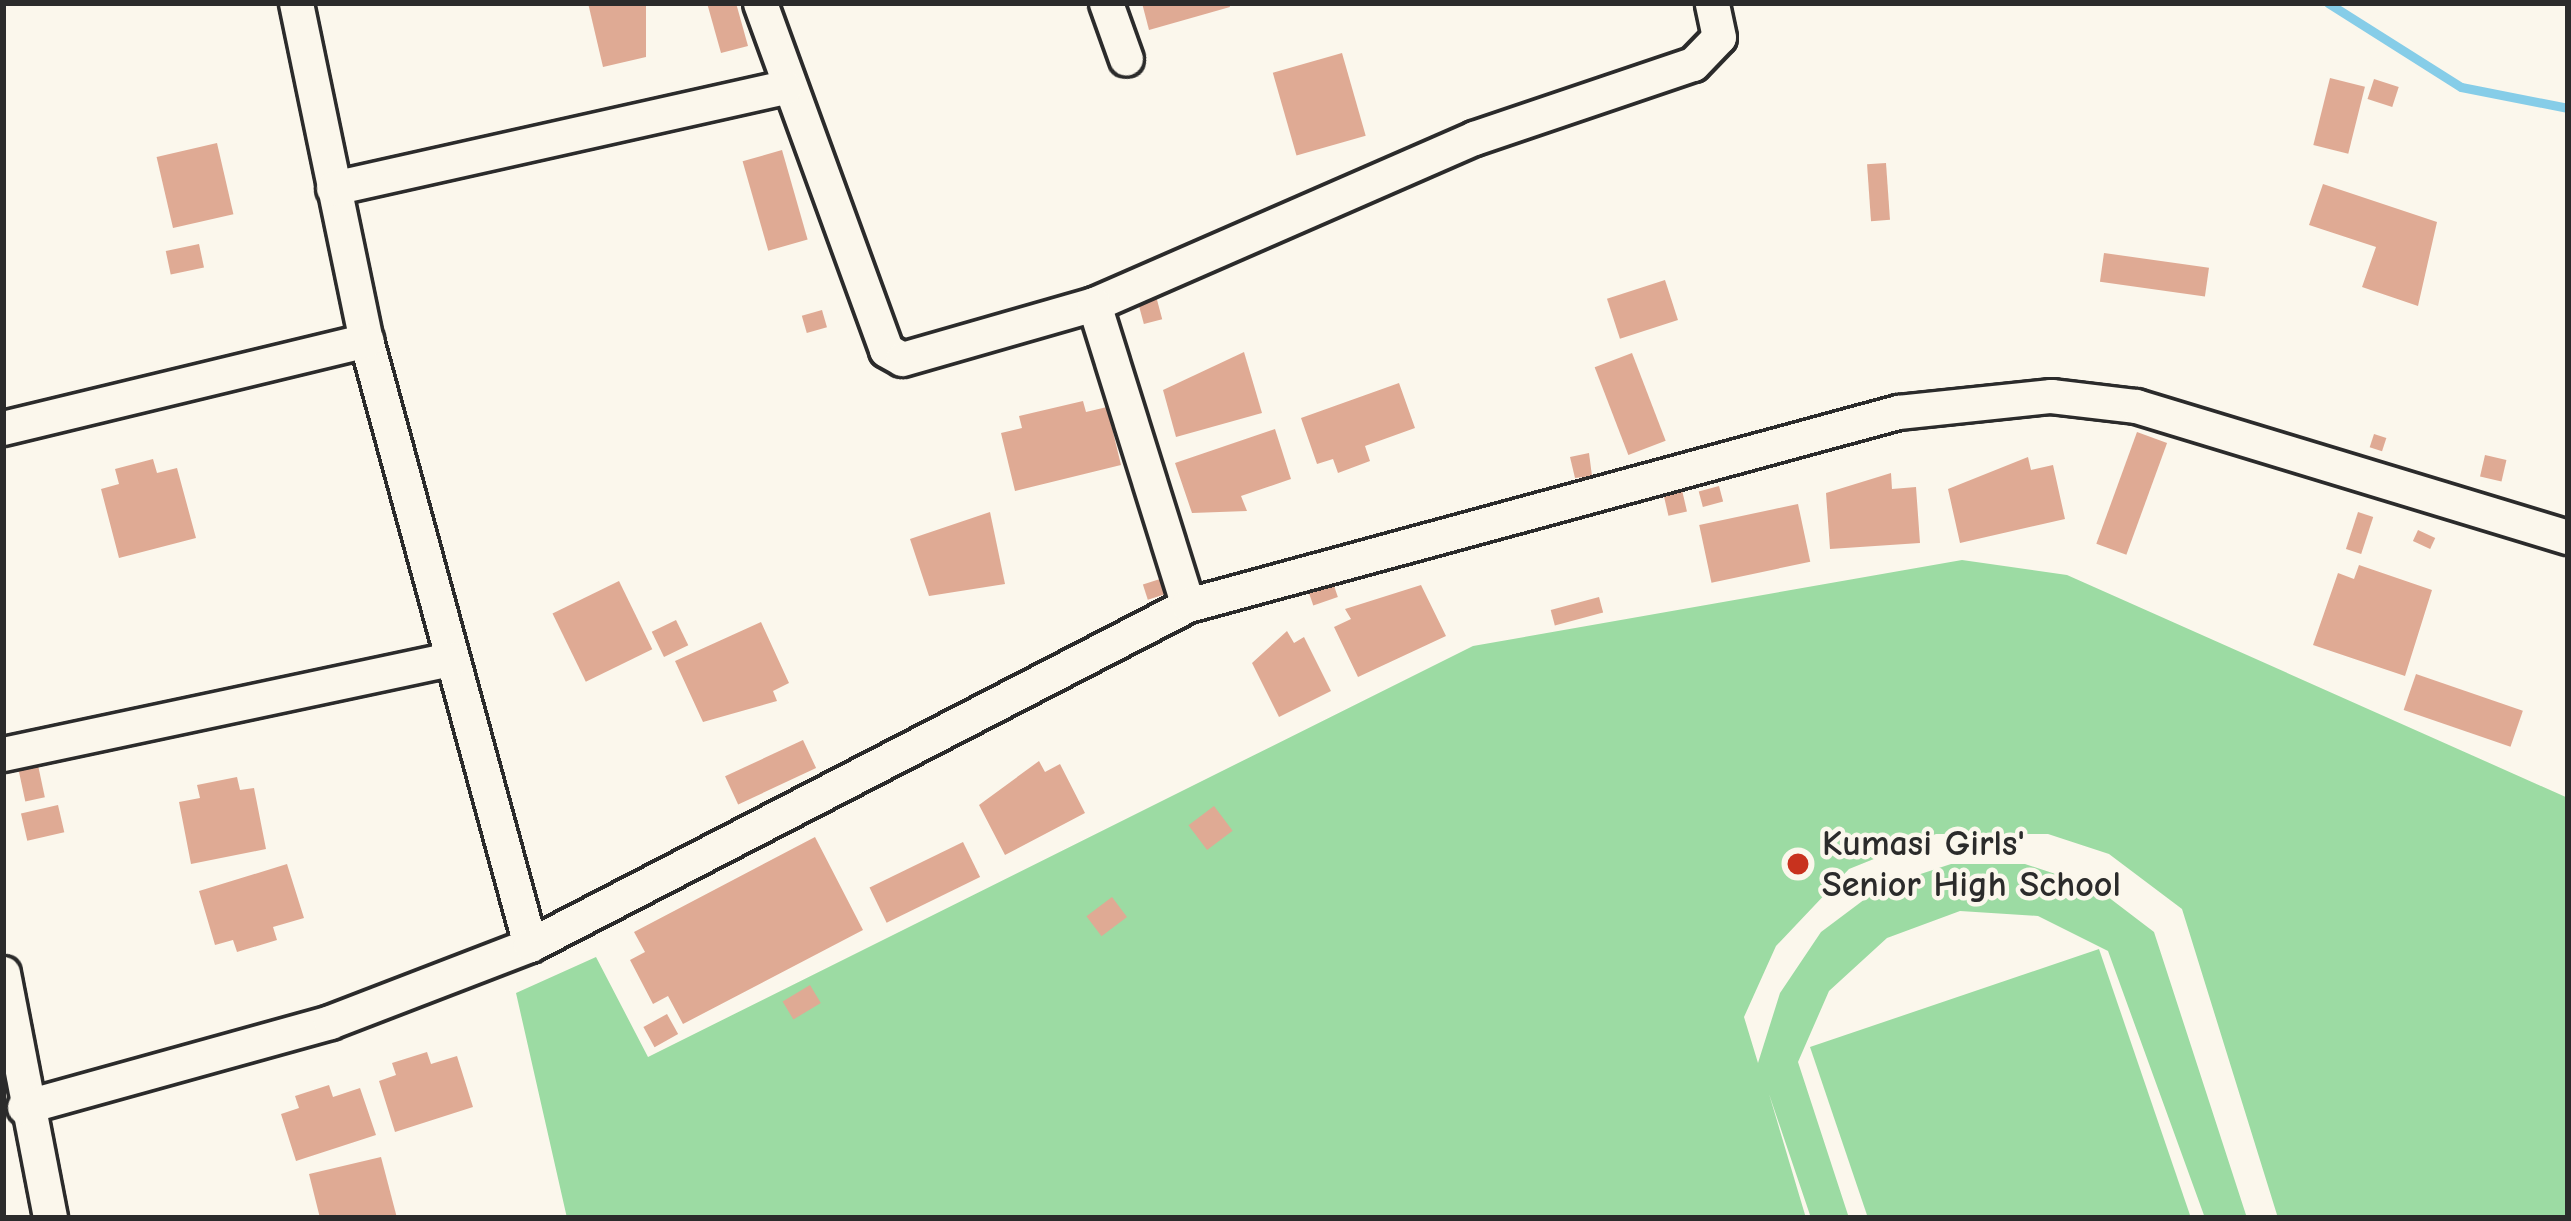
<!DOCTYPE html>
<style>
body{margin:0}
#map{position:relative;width:2571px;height:1221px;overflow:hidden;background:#fbf7ec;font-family:"Comic Neue",sans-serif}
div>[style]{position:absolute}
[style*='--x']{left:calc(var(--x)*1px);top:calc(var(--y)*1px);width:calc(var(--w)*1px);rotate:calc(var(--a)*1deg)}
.green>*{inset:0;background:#9cdba3}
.stream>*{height:9px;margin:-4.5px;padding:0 4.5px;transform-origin:4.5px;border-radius:4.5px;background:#86cde8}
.building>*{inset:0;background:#dfaa94;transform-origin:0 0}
.roads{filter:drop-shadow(3px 0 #2b2b2b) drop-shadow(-3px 0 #2b2b2b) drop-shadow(0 3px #2b2b2b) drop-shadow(0 -3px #2b2b2b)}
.minor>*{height:33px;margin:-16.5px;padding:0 16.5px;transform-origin:16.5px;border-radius:16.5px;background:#fbf7ec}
.dots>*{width:33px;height:33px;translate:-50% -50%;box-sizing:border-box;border:6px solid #fbf7ec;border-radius:50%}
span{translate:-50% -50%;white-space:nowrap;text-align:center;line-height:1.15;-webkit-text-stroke:9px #fbf7ec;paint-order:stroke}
.poi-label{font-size:36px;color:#2b2b2b;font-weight:700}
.left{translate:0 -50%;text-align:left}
.frame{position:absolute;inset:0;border:6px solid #2b2b2b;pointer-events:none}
</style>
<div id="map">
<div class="green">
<div style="clip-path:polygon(1962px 560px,2067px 575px,2568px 798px,2568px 1218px,2278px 1218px,2182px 909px,2109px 854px,2048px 834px,1936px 834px,1849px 869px,1776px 946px,1744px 1017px,1758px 1063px,1780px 993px,1821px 932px,1881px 887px,1951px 864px,2025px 864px,2095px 887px,2154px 932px,2247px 1218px,2205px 1218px,2108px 951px,2038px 916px,1960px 911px,1887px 938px,1829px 991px,1798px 1062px,1849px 1218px,1811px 1218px,1769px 1094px,1806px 1218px,567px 1218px,516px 993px,596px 957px,648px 1057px,1473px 646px)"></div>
<div style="clip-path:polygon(2099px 949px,2191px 1218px,1868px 1218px,1810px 1047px)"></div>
</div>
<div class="stream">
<div style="--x:2328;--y:3;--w:157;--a:32.3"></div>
<div style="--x:2461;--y:87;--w:109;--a:11.1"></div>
</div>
<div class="building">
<div style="clip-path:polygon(588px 3px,646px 5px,646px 57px,603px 67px)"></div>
<div style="clip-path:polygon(707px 3px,736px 3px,748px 46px,721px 53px)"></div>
<div style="clip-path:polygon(1142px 3px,1229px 3px,1230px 7px,1149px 30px)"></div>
<div style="left:1342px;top:53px;width:86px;height:72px;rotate:74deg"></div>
<div style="left:2330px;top:78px;width:36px;height:69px;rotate:14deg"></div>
<div style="left:2374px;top:79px;width:26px;height:21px;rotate:18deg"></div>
<div style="left:217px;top:143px;width:73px;height:62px;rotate:77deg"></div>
<div style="left:782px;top:150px;width:93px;height:41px;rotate:74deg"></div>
<div style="left:1886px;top:163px;width:57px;height:19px;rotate:86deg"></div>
<div style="clip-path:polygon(2323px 184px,2437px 222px,2418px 306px,2362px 287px,2376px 247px,2309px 225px)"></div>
<div style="left:199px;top:244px;width:24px;height:34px;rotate:78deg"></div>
<div style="left:2104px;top:253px;width:106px;height:29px;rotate:8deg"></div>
<div style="left:1665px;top:280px;width:42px;height:61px;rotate:72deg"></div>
<div style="left:1156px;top:296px;width:24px;height:19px;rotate:75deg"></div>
<div style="left:822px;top:310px;width:18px;height:21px;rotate:74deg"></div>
<div style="clip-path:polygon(1244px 352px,1262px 413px,1176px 437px,1163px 390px)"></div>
<div style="left:1632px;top:353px;width:94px;height:40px;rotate:69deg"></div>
<div style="clip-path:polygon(1399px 383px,1415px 428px,1365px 446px,1370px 461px,1338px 473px,1333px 459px,1317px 464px,1301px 418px)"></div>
<div style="clip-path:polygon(1083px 401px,1086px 412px,1107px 407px,1121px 465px,1015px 491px,1001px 433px,1022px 428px,1019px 416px)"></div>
<div style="clip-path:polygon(1275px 429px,1291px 479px,1241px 496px,1247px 511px,1192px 513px,1175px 463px)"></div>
<div style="left:2137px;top:432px;width:32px;height:119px;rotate:20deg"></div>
<div style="left:2374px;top:434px;width:13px;height:14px;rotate:18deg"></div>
<div style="clip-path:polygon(1589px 453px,1592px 476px,1575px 478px,1570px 457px)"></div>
<div style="left:2485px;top:455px;width:22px;height:22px;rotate:13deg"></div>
<div style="clip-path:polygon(2028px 457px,2031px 470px,2053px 465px,2065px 519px,1960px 543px,1948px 489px)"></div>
<div style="clip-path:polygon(153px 459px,157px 473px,177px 468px,196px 538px,119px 558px,101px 489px,119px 484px,115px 469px)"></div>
<div style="clip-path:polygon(1891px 473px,1892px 489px,1916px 487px,1920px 543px,1830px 549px,1826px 493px)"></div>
<div style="left:1719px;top:486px;width:16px;height:21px;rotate:75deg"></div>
<div style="left:1682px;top:490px;width:22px;height:19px;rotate:77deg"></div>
<div style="left:1798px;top:504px;width:59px;height:101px;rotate:78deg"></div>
<div style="clip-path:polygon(990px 512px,1005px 584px,929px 596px,910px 539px)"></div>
<div style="left:2358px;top:512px;width:16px;height:39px;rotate:18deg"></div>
<div style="left:2418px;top:530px;width:19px;height:12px;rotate:25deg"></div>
<div style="clip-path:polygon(2359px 565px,2432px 590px,2405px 676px,2313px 645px,2338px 573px,2354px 579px)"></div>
<div style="left:1160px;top:579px;width:16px;height:18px;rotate:72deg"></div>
<div style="left:1332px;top:580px;width:18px;height:26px;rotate:71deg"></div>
<div style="left:619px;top:581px;width:76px;height:74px;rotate:64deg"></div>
<div style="clip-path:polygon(1421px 585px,1446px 636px,1358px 677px,1334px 627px,1351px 619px,1345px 609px)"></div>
<div style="left:1599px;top:597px;width:16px;height:50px;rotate:75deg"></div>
<div style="left:676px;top:620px;width:28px;height:27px;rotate:64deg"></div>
<div style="clip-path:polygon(761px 622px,789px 683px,773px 691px,777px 701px,703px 722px,675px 661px)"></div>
<div style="clip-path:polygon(1287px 631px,1294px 643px,1304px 637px,1331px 691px,1279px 717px,1252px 663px)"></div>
<div style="left:2416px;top:674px;width:113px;height:38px;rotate:19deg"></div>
<div style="left:803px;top:740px;width:31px;height:86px;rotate:65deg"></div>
<div style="clip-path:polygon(1039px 761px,1045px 772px,1060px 764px,1085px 813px,1005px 855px,979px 805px)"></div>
<div style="left:38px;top:765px;width:33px;height:20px;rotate:78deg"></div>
<div style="clip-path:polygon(237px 777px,240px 790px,254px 788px,266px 849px,191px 864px,179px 802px,200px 798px,197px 785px)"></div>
<div style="left:58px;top:805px;width:28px;height:38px;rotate:77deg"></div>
<div style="left:1214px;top:806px;width:31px;height:32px;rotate:53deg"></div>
<div style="clip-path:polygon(815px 837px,863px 930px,683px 1024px,668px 996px,653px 1004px,630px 960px,645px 952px,634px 932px)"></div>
<div style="left:963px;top:842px;width:39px;height:104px;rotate:64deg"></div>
<div style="clip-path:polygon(287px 864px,304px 918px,273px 927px,277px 940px,237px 952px,233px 940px,215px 945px,199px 891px)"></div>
<div style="left:1112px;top:897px;width:25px;height:32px;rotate:53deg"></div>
<div style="left:810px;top:985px;width:21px;height:32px;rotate:59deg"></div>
<div style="left:667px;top:1014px;width:23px;height:27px;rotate:61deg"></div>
<div style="clip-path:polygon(427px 1052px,431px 1064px,457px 1056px,473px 1107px,395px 1132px,379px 1081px,396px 1075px,392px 1063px)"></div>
<div style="clip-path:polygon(329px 1085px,333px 1097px,360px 1088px,376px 1135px,296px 1161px,281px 1114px,299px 1108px,295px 1096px)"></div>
<div style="clip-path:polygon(381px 1157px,397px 1218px,320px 1218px,309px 1174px)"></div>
</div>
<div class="roads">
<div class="minor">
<div style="--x:296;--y:3;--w:344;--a:78.3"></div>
<div style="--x:366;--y:340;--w:627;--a:74.83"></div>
<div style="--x:760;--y:3;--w:369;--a:70"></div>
<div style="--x:886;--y:350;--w:18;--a:29"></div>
<div style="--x:902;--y:359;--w:200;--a:-16"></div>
<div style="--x:1094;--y:304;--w:415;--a:-23.6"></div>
<div style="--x:1474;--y:138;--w:231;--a:-18.7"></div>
<div style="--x:1693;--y:64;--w:37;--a:-46"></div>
<div style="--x:1719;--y:37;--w:35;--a:-102"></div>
<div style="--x:1106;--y:3;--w:59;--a:70.3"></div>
<div style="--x:333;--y:188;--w:463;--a:-12.6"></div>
<div style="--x:1094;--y:304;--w:315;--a:72.7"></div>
<div style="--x:3;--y:428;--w:374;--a:-13.6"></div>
<div style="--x:3;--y:754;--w:458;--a:-12"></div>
<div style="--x:3;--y:973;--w:249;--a:79.1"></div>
<div style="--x:24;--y:1107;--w:318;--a:-15.5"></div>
<div style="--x:330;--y:1022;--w:214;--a:-21.1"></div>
<div style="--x:530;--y:945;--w:741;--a:-27.33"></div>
<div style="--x:1188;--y:605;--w:736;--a:-15.21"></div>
<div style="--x:1898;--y:412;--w:154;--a:-6"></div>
<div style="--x:2051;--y:396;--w:86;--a:6.7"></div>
<div style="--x:2136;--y:406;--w:451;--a:16.9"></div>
</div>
</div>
<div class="dots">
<div style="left:1798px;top:864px;background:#c8321e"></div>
</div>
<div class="poi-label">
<span class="left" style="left:1822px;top:864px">Kumasi Girls'<br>Senior High School</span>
</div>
<div class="frame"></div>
</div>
